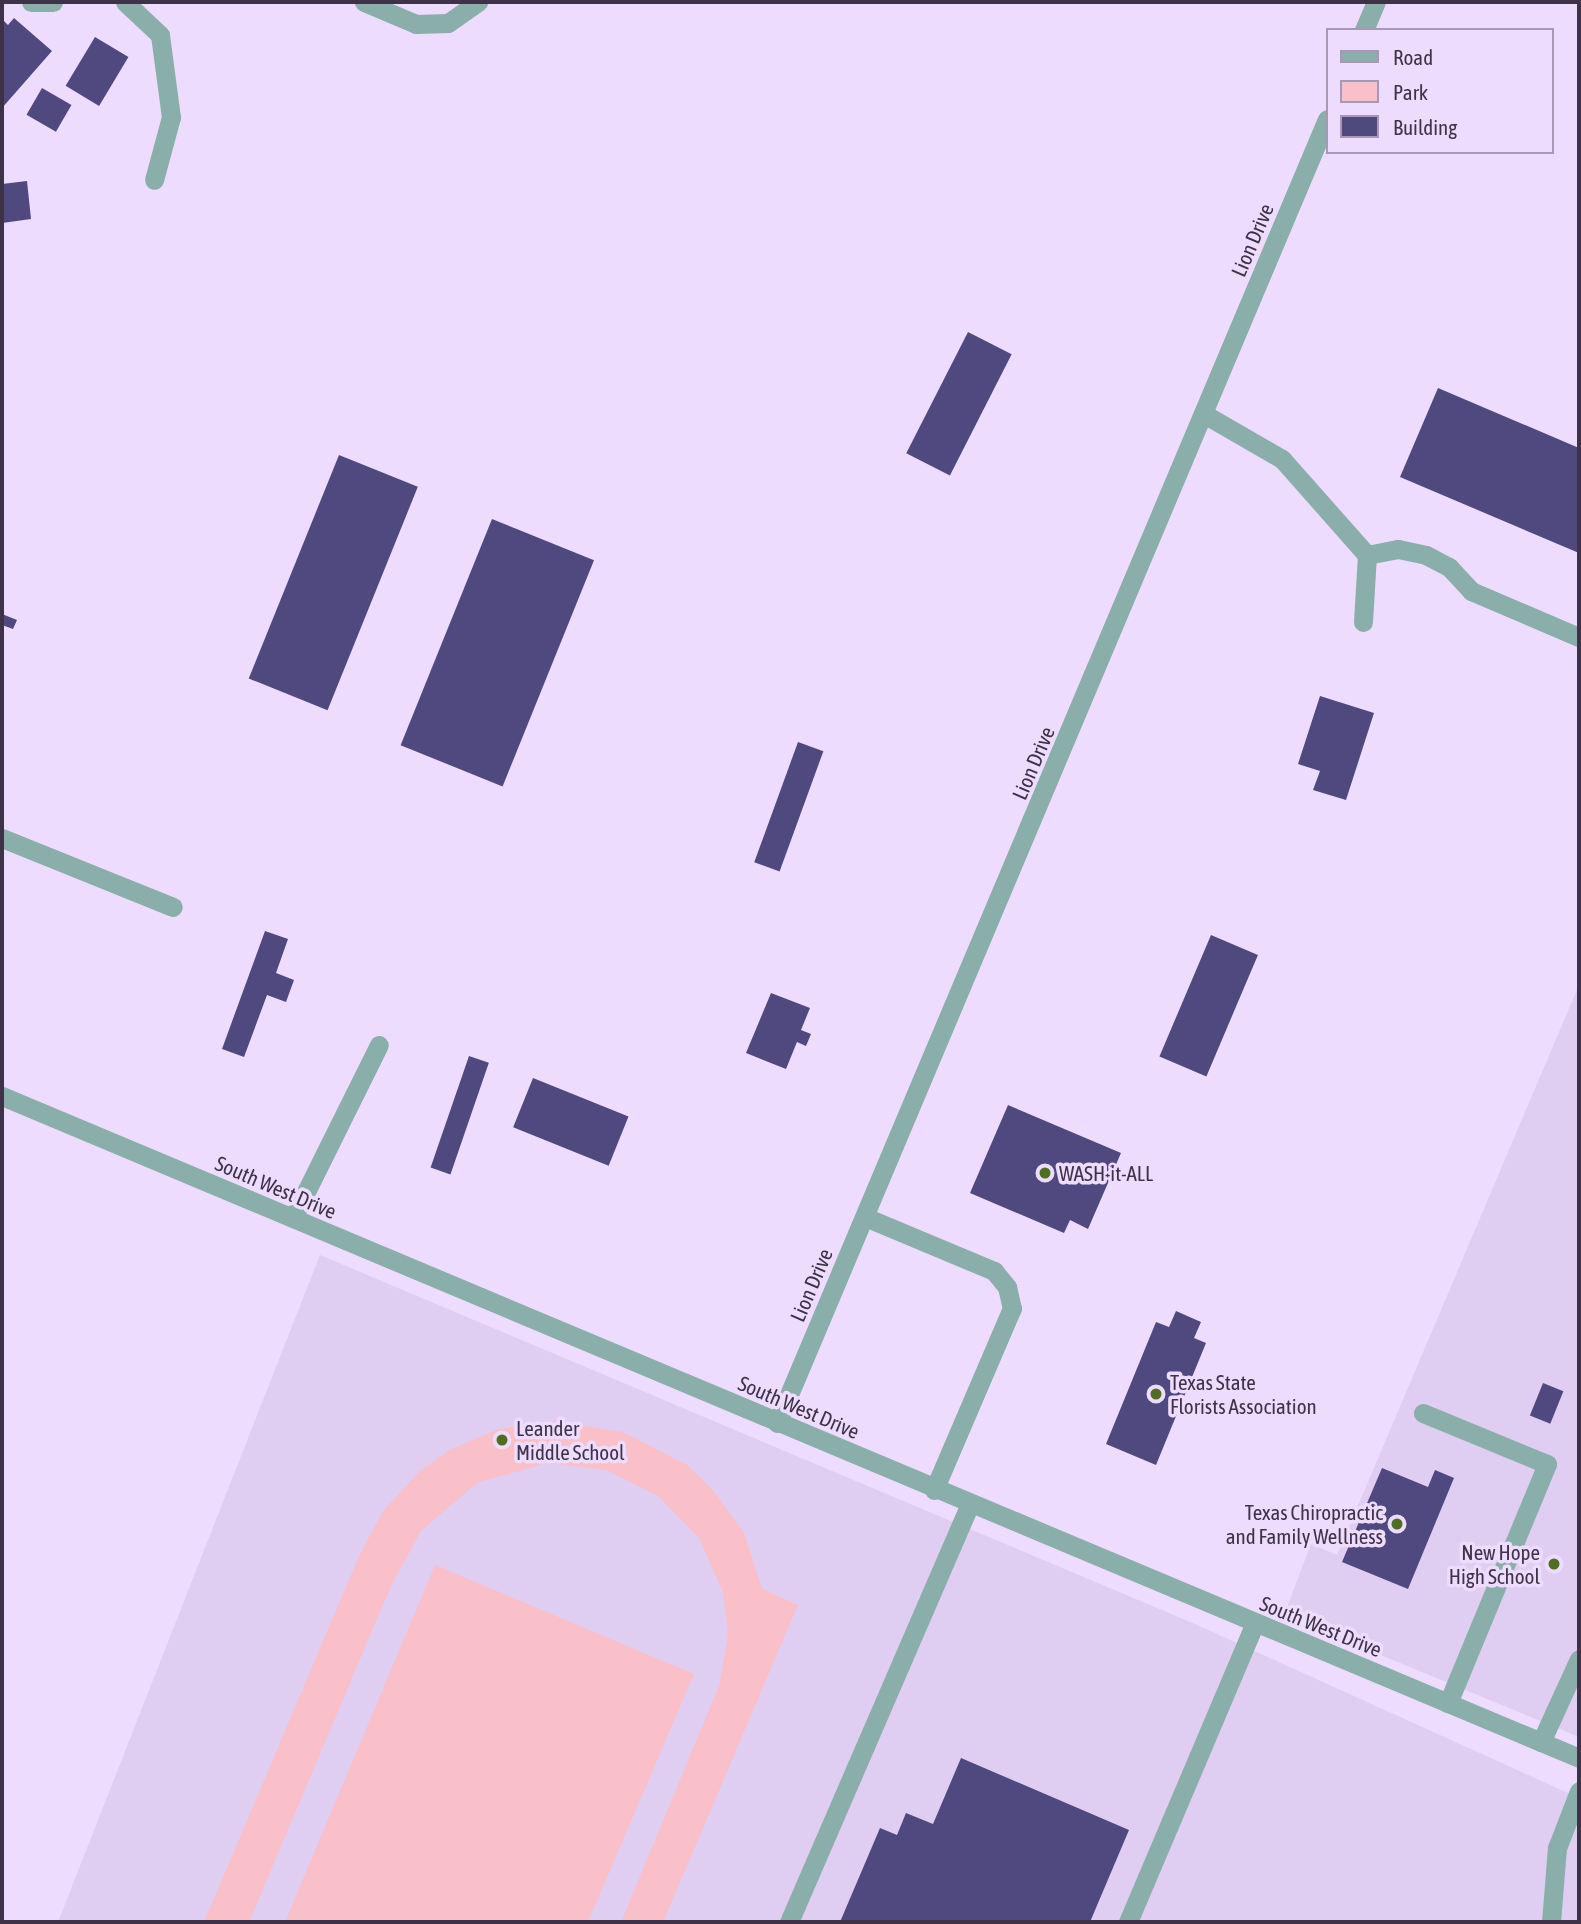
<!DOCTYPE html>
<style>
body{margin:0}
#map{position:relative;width:1581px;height:1924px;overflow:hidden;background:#eddcfe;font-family:"Asap Condensed",sans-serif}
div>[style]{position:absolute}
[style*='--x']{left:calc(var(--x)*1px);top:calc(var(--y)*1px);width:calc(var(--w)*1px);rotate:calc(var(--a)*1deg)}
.built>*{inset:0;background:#dfcdf2}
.green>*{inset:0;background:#f9c0c9}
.building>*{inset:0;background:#4f497f;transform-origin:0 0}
.service>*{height:19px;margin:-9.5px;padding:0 9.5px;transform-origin:9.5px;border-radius:9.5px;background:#8aaeaa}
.minor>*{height:19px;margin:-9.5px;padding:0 9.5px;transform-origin:9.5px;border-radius:9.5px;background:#8aaeaa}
.dots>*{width:19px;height:19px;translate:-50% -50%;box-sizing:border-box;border:4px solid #eddcfe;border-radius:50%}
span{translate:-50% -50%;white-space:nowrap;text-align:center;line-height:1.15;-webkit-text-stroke:7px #eddcfe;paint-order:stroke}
.street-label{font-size:21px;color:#3d3248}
.poi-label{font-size:21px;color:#3d3248}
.left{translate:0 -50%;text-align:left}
.right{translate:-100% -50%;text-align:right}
.frame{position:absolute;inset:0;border:4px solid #3d3248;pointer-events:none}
.legend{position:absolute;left:1326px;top:28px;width:228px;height:126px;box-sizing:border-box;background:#eddcfe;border:2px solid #a798b5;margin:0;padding:9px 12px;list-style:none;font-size:21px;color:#3d3248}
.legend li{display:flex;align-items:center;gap:14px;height:35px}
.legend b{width:35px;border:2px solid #a798b5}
</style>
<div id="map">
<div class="built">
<div style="clip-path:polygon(1579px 985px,1579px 1737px,1284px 1615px,1311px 1544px,1337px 1555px)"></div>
<div style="clip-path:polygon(320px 1255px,1195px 1624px,1579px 1798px,1579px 1922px,58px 1922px)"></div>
</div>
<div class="green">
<div style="clip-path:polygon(553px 1421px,623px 1432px,687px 1465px,713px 1490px,744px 1533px,762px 1589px,798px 1605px,663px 1922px,621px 1922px,719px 1686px,728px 1636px,723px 1592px,699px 1538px,658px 1496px,606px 1470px,547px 1463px,477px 1483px,421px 1531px,391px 1586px,249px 1922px,204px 1922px,359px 1556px,383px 1511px,420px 1471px,449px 1450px,499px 1429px)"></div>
<div style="clip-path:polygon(435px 1565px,694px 1674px,588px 1922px,285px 1922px)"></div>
</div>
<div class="building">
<div style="clip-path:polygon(14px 18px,52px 51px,2px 108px,2px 19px,8px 25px)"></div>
<div style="left:95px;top:37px;width:39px;height:57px;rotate:31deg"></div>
<div style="left:42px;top:88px;width:34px;height:31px;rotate:30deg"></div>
<div style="clip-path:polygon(27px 181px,31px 219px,2px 223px,2px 184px)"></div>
<div style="left:968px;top:332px;width:49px;height:136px;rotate:27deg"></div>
<div style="clip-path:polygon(1438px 388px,1579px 448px,1579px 553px,1400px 477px)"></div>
<div style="left:339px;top:455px;width:85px;height:241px;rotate:22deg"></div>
<div style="left:492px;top:519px;width:110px;height:244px;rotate:22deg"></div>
<div style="clip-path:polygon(2px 614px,17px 620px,13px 629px,2px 625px)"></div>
<div style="clip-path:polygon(1320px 696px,1374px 713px,1346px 800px,1313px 790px,1320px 771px,1298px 764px)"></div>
<div style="left:798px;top:742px;width:27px;height:128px;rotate:20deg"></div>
<div style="clip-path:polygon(265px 931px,288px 939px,276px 973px,294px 980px,286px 1002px,267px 995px,244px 1057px,222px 1049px)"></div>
<div style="left:1211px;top:935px;width:51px;height:132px;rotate:23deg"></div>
<div style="clip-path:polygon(771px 993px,810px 1008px,801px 1030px,811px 1034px,806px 1046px,797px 1042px,786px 1069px,746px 1053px)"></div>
<div style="left:469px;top:1056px;width:21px;height:118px;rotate:19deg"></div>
<div style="left:533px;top:1078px;width:103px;height:53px;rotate:22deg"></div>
<div style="clip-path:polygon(1008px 1105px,1121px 1153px,1088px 1229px,1070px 1220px,1064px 1233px,970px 1193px)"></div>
<div style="clip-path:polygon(1176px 1311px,1201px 1322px,1194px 1338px,1206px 1343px,1156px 1465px,1106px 1444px,1156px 1322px,1169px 1327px)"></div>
<div style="left:1543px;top:1383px;width:22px;height:35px;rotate:22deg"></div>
<div style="clip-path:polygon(1382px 1468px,1428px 1487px,1435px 1470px,1454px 1478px,1408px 1589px,1342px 1562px)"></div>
<div style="clip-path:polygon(961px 1758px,1129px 1830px,1090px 1922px,840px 1922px,880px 1828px,897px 1835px,906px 1813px,933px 1824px)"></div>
</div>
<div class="service">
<div style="--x:31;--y:2;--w:22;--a:0"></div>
<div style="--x:125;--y:2;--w:48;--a:43.3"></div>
<div style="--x:160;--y:35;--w:83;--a:82.4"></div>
<div style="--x:171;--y:117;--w:65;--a:105.1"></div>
<div style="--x:364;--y:2;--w:56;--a:22.9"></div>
<div style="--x:416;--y:24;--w:32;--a:-2"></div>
<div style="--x:448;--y:23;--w:37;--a:-35"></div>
<div style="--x:1204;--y:414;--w:90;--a:30"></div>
<div style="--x:1282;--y:459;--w:128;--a:48.5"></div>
<div style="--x:1367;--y:555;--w:32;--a:-11"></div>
<div style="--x:1398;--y:549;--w:29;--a:12"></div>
<div style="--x:1426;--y:555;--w:26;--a:28"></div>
<div style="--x:1449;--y:567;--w:33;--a:47"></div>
<div style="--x:1471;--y:591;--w:117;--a:23.1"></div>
<div style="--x:1363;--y:622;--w:67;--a:-86.6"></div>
<div style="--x:2;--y:838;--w:184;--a:22"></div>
<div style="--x:865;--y:1217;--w:140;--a:22.7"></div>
<div style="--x:994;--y:1271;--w:21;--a:51"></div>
<div style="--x:1007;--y:1287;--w:22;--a:77"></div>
<div style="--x:1012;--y:1308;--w:198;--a:113.2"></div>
<div style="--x:293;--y:1218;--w:193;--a:-63.6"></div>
<div style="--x:1423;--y:1413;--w:134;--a:22.4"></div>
<div style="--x:1547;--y:1464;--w:259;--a:112.5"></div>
<div style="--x:1541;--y:1742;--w:91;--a:-65.4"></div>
<div style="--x:789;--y:1922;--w:453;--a:-66.6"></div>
<div style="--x:1128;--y:1922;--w:325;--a:-67"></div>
<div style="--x:1551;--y:1922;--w:74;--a:-85.4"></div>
<div style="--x:1557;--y:1848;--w:61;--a:-68.9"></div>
</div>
<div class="minor">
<div style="--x:1364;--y:30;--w:30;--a:-67"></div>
<div style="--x:2;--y:1096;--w:1710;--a:22.77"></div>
<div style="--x:777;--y:1423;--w:1415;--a:-67.13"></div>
</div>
<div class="dots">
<div style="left:1045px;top:1173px;background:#506d21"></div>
<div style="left:1156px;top:1394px;background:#506d21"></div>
<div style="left:502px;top:1440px;background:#506d21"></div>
<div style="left:1397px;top:1524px;background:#506d21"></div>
<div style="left:1554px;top:1564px;background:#506d21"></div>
</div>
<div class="street-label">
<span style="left:1252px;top:240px;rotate:-67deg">Lion Drive</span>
<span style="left:1033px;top:763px;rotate:-67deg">Lion Drive</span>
<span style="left:276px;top:1187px;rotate:23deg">South West Drive</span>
<span style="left:811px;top:1285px;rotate:-67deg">Lion Drive</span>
<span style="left:799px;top:1407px;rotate:23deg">South West Drive</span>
<span style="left:1321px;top:1626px;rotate:22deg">South West Drive</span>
</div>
<div class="poi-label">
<span class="left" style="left:1059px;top:1173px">WASH-it-ALL</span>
<span class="left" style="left:1170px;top:1394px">Texas State<br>Florists Association</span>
<span class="left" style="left:516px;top:1440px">Leander<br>Middle School</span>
<span class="right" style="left:1383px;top:1524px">Texas Chiropractic<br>and Family Wellness</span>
<span class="right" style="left:1540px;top:1564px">New Hope<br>High School</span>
</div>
<div class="frame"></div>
<ul class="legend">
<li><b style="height:9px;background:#8aaeaa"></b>Road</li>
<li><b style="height:19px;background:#f9c0c9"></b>Park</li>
<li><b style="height:19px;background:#4f497f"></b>Building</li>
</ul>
</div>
